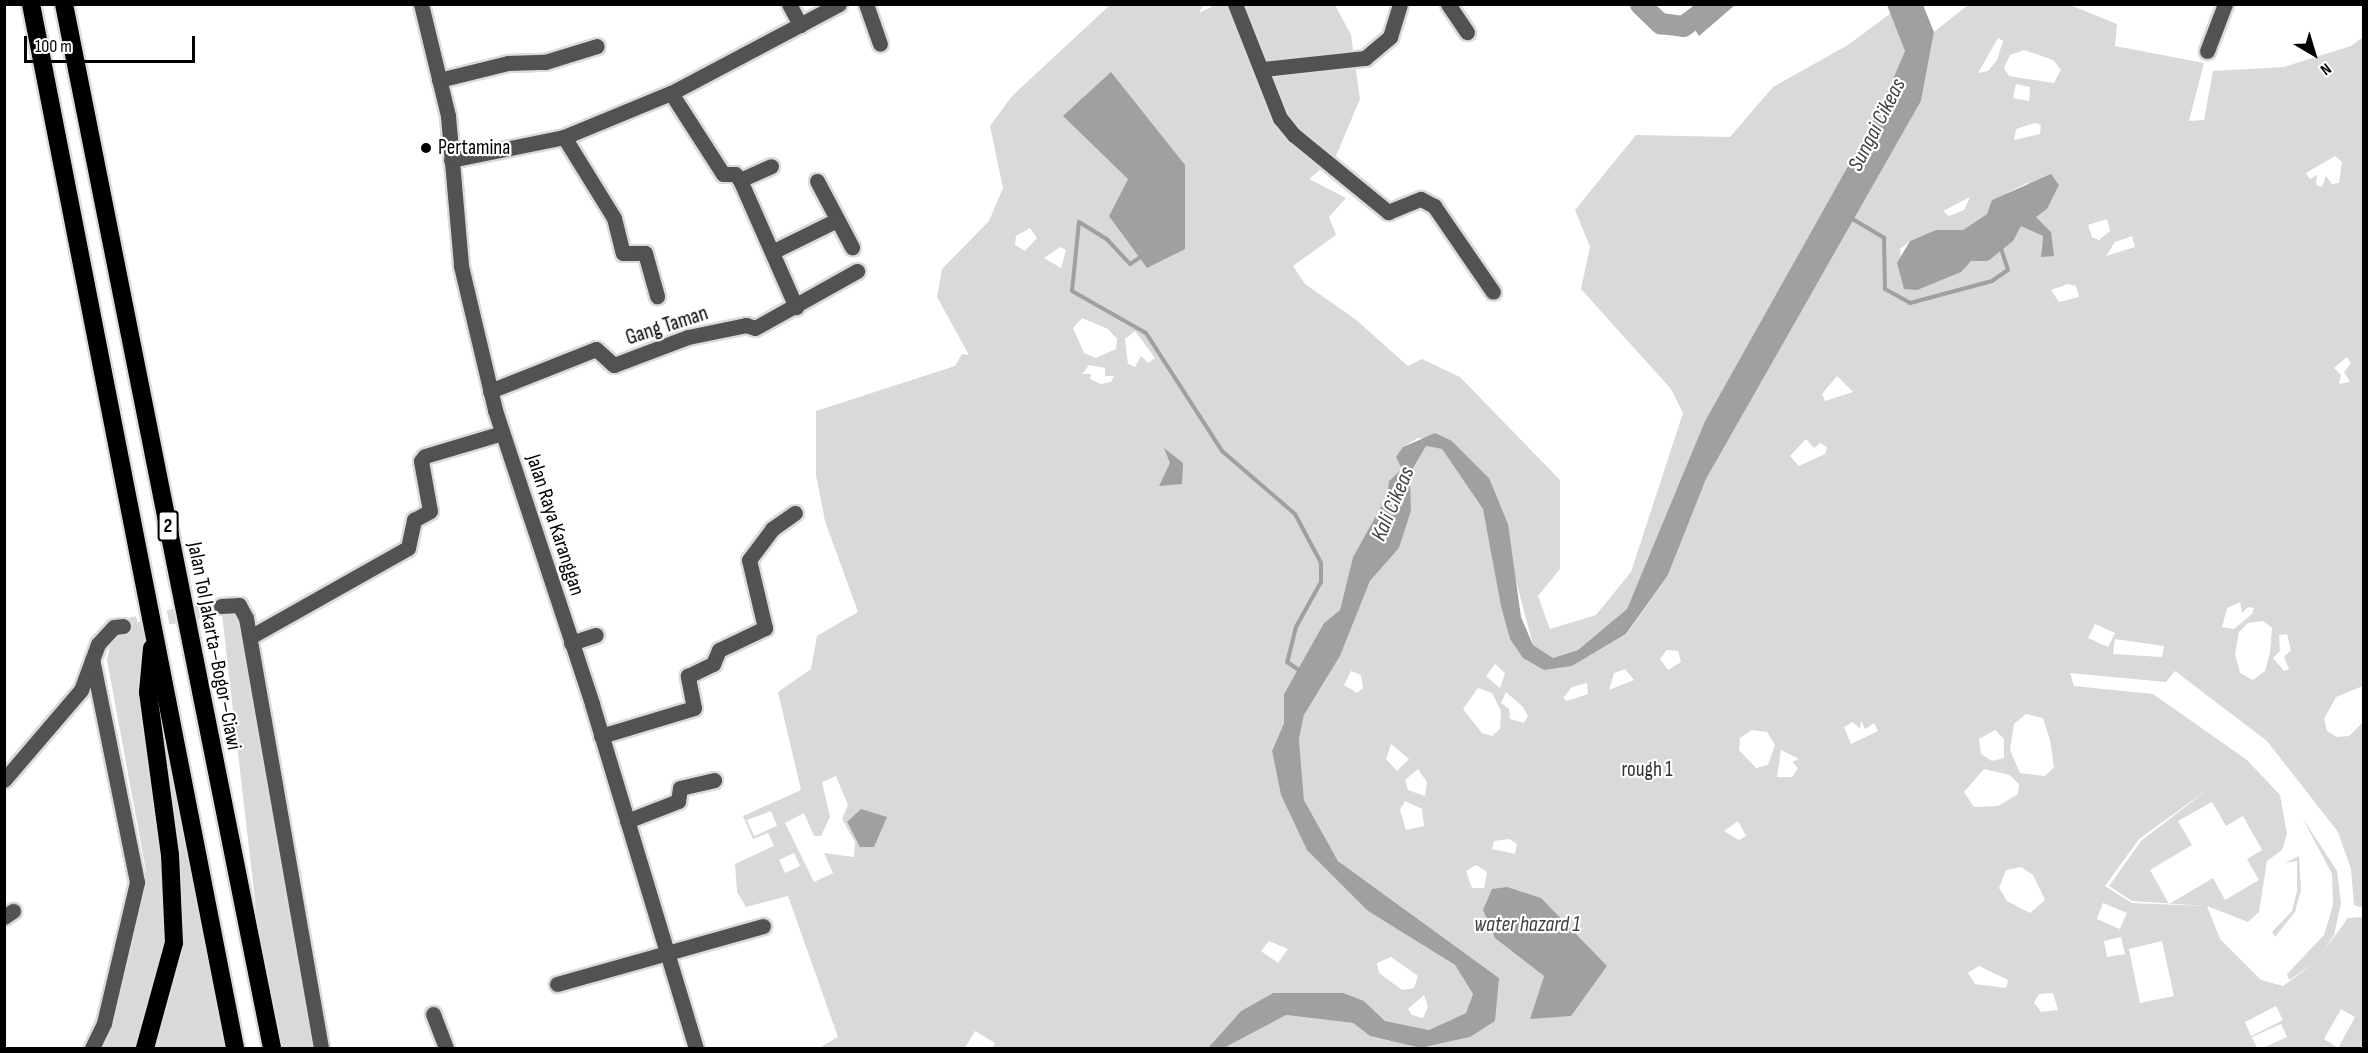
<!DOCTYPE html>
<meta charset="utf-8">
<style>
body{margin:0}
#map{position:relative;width:2368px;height:1053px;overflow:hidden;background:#fff;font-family:"Sofia Sans Condensed",sans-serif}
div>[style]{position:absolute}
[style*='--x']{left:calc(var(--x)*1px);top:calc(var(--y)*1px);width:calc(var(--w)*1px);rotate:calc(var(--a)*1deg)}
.green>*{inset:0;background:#d9d9d9}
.water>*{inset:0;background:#a0a0a0}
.stream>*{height:4px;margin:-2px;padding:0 2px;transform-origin:2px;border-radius:2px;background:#a0a0a0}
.river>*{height:21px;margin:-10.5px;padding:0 10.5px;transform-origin:10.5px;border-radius:10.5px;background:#a0a0a0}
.minor-tunnel>*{height:15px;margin-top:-7.5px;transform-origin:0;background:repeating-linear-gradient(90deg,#d9d9d9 0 15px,transparent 0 23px)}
.roads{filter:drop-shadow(2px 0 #dbdbdb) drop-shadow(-2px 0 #dbdbdb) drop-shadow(0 2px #dbdbdb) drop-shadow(0 -2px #dbdbdb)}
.minor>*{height:15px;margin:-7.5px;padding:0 7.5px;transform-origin:7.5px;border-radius:7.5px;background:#525252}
.highway>*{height:18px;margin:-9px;padding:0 9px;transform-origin:9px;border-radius:9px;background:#000}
.dots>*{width:16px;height:16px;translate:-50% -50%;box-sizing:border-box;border:3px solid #fff;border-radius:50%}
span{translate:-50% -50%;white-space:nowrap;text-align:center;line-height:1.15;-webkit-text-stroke:4.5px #fff;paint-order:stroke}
.shield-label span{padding:2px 4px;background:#fff;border:2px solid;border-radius:4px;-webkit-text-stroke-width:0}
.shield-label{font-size:20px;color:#000;font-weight:700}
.poi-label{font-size:21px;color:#000}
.left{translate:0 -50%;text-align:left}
.street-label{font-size:21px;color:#000}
.park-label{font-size:21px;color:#303030}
.water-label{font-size:22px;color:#414141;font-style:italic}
.frame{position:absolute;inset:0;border:6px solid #000;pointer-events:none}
.north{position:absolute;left:2284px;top:24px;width:60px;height:60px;-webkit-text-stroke:4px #fff;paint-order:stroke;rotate:142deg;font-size:16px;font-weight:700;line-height:24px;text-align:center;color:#000}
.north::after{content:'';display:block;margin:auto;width:21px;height:27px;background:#000;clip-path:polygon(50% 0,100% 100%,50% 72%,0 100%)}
.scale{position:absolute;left:24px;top:36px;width:171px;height:27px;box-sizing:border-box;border:3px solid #000;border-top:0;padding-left:8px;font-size:18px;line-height:21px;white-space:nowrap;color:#000;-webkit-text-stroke:4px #fff;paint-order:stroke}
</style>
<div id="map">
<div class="green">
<div style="clip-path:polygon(evenodd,1110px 5px,1203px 5px,1199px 13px,1215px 5px,1335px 5px,1351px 35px,1360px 99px,1336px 156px,1309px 179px,1346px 198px,1329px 217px,1336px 235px,1293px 266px,1305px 284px,1355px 319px,1408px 366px,1422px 359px,1460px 377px,1560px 480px,1560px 569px,1538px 596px,1550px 629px,1596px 615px,1631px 572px,1683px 413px,1671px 389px,1581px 289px,1590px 247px,1575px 210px,1636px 135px,1730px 137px,1773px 87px,1848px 45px,1891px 13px,1905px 51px,1880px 109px,1705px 421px,1627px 609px,1578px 650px,1553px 658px,1533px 645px,1489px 478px,1452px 441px,1418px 438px,1403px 447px,1402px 469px,1389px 481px,1387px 496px,1353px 557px,1340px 610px,1324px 623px,1284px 694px,1284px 723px,1272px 751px,1281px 795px,1368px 911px,1455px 965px,1473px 994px,1466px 1013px,1429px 1030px,1385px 1021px,1364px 1001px,1273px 993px,1241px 1011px,1208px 1048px,992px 1048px,995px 1043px,975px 1031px,965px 1048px,819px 1048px,838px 1037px,788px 896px,746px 907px,737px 892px,735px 864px,774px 846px,768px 833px,753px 839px,743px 816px,801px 790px,778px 692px,811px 669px,817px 636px,858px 612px,825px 521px,816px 475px,816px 411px,955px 366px,962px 354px,969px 355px,937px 297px,942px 269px,989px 221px,1003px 188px,990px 126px,1012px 96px,1110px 5px,1185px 165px,1182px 204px,1109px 216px,1128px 179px,1185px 165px,1110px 5px,1030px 228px,1037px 238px,1025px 251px,1015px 245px,1016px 236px,1030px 228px,1110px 5px,1060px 247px,1066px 250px,1061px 268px,1044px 258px,1060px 247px,1110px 5px,1082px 318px,1108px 329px,1117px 339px,1116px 349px,1096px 358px,1084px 353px,1073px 328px,1082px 318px,1110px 5px,1135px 331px,1155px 358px,1148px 363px,1141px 356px,1135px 367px,1128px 364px,1125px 339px,1135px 331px,1110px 5px,1089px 365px,1105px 368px,1105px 376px,1114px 376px,1111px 382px,1101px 384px,1090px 379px,1091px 374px,1082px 374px,1089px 365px,1110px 5px,836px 776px,848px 805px,842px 819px,855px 842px,854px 857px,824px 853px,833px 873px,814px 882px,785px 823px,804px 813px,814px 836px,821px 836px,830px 817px,822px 782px,836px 776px,1110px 5px,771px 811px,777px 826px,754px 836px,747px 820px,771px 811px,1110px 5px,858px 812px,878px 815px,874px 842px,855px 836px,847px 823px,858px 812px,1110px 5px,794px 853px,800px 866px,785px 873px,779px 860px,794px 853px,1110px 5px,1269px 941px,1288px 949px,1278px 963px,1261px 951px,1269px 941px,1110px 5px,1391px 957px,1418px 976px,1414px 988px,1402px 990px,1379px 973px,1377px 963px,1391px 957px,1110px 5px,1424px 995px,1428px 1007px,1423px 1018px,1412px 1015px,1408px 1009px,1424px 995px)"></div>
<div style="clip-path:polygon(evenodd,1968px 5px,2070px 5px,2117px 24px,2115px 46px,2204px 63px,2189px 121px,2204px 120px,2213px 71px,2284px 67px,2351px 46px,2363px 37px,2363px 686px,2336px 697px,2324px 719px,2327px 731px,2337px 737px,2349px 736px,2363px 722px,2363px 908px,2354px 905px,2351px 869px,2338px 832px,2267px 741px,2175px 671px,2166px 682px,2070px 673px,2074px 686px,2153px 694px,2247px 760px,2280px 795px,2287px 834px,2282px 850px,2267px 861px,2259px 912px,2248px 922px,2207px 906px,2220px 939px,2261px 980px,2283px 986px,2317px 961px,2289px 980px,2287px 974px,2324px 935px,2333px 905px,2332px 874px,2302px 817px,2337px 871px,2341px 903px,2334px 935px,2323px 952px,2348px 918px,2363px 917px,2363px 1048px,2263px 1048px,2287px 1037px,2281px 1024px,2252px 1037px,2257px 1048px,1423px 1048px,1470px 1037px,1499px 978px,1338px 861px,1304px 800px,1299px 739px,1304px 715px,1340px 656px,1370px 581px,1399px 548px,1411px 511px,1410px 473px,1420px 454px,1426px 446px,1442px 449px,1483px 509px,1510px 639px,1572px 666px,1627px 634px,1668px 575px,1706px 479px,1921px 101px,1934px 32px,1968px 5px,1998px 38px,2003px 41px,1997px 60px,1988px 71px,1978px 73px,1998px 38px,1968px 5px,2024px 50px,2053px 60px,2061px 70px,2054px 83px,2009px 76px,2004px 68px,2010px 55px,2024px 50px,1968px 5px,2016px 84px,2030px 87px,2029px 101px,2013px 98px,2016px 84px,1968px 5px,2035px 123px,2041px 125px,2040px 134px,2014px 140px,2016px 129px,2035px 123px,1968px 5px,2335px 156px,2342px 162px,2339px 183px,2332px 184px,2326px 176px,2322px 187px,2316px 185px,2317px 175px,2310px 179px,2306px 173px,2335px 156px,1968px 5px,2027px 183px,2050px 195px,2047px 209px,2035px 217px,2051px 232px,2041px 250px,2043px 236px,2021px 225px,1988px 261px,1971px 261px,1941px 280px,1904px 288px,1900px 249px,1910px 241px,1936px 230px,1963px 230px,1987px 214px,1993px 200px,2027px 183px,1968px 5px,1970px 197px,1964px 210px,1949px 216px,1943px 211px,1970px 197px,1968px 5px,2107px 219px,2110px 231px,2099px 240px,2092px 237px,2088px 225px,2107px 219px,1968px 5px,2132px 236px,2135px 247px,2106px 256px,2115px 242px,2132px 236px,1968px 5px,2068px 284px,2076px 286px,2079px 297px,2059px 302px,2051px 290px,2068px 284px,1968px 5px,2347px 357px,2351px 363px,2344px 372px,2350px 382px,2339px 384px,2341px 375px,2334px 368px,2347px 357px,1968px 5px,1837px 376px,1853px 392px,1825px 401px,1822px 394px,1837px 376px,1968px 5px,1806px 439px,1814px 448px,1820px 443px,1827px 447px,1825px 454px,1799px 466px,1790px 456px,1806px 439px,1968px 5px,2240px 602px,2242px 613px,2248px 607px,2254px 608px,2252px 614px,2234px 629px,2222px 627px,2227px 608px,2240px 602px,1968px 5px,2263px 621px,2272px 628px,2270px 653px,2265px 671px,2253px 680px,2240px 673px,2235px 654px,2239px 632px,2248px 623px,2263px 621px,1968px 5px,2095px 624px,2115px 633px,2108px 647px,2088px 638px,2095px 624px,1968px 5px,2287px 634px,2291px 650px,2284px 657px,2289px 669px,2284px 671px,2273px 658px,2280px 651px,2279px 635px,2287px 634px,1968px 5px,2115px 639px,2164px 646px,2162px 657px,2113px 654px,2115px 639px,1968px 5px,1667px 650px,1678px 651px,1681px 662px,1668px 670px,1660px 659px,1667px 650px,1968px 5px,1495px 664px,1505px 673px,1500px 688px,1486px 676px,1495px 664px,1968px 5px,1625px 669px,1634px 680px,1609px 690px,1614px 673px,1625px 669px,1968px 5px,1351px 671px,1361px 675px,1363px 688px,1357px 693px,1344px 685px,1351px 671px,1968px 5px,1587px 683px,1588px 694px,1567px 701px,1563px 698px,1572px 687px,1587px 683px,1968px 5px,1478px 688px,1492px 693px,1501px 711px,1500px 729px,1492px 736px,1482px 733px,1463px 709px,1478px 688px,1968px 5px,1506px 692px,1523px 707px,1528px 716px,1524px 723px,1510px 719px,1509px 709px,1501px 703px,1506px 692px,1968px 5px,2026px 714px,2043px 718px,2050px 740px,2054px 767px,2045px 776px,2020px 773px,2010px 750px,2014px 724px,2026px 714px,1968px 5px,1861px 721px,1865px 729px,1874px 723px,1878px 731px,1851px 744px,1844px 727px,1853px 722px,1860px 729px,1861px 721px,1968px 5px,1752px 730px,1767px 732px,1775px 745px,1768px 765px,1756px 768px,1739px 750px,1740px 738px,1752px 730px,1968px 5px,1995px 730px,2004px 739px,2004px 758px,1992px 761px,1981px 754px,1979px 739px,1995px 730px,1968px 5px,1391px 744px,1409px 759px,1397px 771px,1386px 759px,1391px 744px,1968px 5px,1781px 750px,1799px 759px,1792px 762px,1798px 768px,1792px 777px,1777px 777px,1781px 750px,1968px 5px,1418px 769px,1427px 782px,1425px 796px,1408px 790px,1405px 780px,1418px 769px,1968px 5px,1984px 769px,2010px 775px,2019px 784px,2018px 794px,1998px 806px,1974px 807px,1964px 792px,1984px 769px,1968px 5px,2211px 787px,2141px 841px,2109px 886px,2132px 901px,2206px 906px,2132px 903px,2105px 886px,2139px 839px,2211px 787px,1968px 5px,1405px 801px,1422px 809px,1424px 826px,1406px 830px,1400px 810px,1405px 801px,1968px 5px,2212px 802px,2226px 826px,2243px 816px,2262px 850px,2247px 859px,2259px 880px,2225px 900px,2213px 878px,2169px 904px,2150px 870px,2192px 845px,2178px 821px,2212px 802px,1968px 5px,1738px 821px,1746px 836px,1739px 840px,1724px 831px,1738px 821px,1968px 5px,1509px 839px,1517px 844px,1515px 854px,1492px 849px,1494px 841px,1509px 839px,1968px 5px,1476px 865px,1487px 872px,1484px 888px,1472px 888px,1466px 871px,1476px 865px,1968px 5px,2021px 867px,2033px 875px,2045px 900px,2030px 913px,2007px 901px,1999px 888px,2006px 870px,2021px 867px,1968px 5px,2103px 903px,2127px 913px,2120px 929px,2097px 919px,2103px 903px,1968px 5px,2121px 937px,2125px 954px,2107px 957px,2104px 941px,2121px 937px,1968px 5px,2162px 941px,2174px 996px,2140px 1003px,2129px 949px,2162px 941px,1968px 5px,1532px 966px,1607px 966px,1530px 1019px,1544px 976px,1532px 966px,1968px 5px,1979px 966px,2008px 980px,2006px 988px,1975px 984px,1968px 973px,1979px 966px,1968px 5px,2053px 993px,2058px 1010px,2041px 1012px,2034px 1002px,2039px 994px,2053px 993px,1968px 5px,2276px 1006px,2283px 1020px,2251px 1036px,2245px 1022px,2276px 1006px,1968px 5px,2341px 1009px,2355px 1017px,2338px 1048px,2324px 1039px,2341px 1009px)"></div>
<div style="clip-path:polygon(239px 605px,321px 1048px,272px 1048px,221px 606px)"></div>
<div style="clip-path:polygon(153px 619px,235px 1048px,98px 1048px,119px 994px,146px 871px,107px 660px,114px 627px)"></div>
<div style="clip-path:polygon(2299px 856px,2301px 890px,2295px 912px,2275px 937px,2272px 932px,2292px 911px,2297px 891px,2297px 861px,2285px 863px)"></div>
<div style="clip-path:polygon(1286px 1015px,1353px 1023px,1370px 1036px,1421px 1048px,1224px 1048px)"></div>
</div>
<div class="water">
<div style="clip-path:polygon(1697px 5px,1697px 4px,1735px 5px,1699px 36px,1686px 16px)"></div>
<div style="clip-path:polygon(1887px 5px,1923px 5px,1934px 32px,1921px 101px,1706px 479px,1668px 575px,1626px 634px,1572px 666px,1544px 670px,1523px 658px,1510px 639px,1501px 606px,1483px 509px,1442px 449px,1426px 446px,1410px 473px,1411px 511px,1399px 548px,1370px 581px,1340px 656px,1304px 715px,1299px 739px,1304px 800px,1338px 861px,1499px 978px,1495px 1021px,1470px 1037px,1421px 1048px,1370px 1036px,1353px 1023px,1286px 1015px,1224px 1048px,1208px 1048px,1241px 1011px,1273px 993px,1343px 993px,1364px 1001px,1385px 1021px,1429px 1030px,1466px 1013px,1473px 994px,1455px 965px,1368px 911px,1307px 850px,1281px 795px,1272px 751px,1284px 723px,1284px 694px,1324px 623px,1340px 610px,1353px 557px,1387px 496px,1389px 481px,1402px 469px,1396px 457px,1403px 447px,1435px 433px,1452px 441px,1489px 478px,1508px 524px,1521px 617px,1533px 645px,1553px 658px,1578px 650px,1627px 609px,1705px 421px,1880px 109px,1905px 51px)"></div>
<div style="clip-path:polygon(1111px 72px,1185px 165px,1185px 249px,1147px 268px,1109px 216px,1128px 179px,1063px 116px)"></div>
<div style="clip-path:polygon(2051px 174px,2059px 185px,2047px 209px,2036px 217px,2051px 232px,2054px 256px,2041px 257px,2043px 236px,2021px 226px,2013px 241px,1988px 261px,1971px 261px,1961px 272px,1917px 290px,1904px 289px,1897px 263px,1910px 241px,1936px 230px,1963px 230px,1987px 214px,1992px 200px)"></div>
<div style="clip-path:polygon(1164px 448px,1183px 463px,1182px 484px,1159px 486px,1170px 463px)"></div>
<div style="clip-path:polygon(861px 809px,887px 817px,874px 847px,860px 847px,847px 822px)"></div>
<div style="clip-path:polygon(1507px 887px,1541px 898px,1607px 966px,1571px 1016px,1530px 1019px,1544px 976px,1495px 938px,1483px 910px,1492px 889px)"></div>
</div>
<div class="stream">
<div style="--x:1851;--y:218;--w:39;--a:31"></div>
<div style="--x:1884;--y:238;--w:51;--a:88.9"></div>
<div style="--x:1885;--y:289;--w:29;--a:29"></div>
<div style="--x:1910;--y:303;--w:85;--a:-15"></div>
<div style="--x:1992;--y:281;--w:19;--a:-35"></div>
<div style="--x:2008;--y:270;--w:23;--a:-108"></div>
<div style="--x:1142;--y:256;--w:14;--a:146"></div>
<div style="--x:1130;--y:264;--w:33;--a:-133"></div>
<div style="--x:1108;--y:240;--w:34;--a:-148"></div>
<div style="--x:1079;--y:222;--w:69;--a:95.8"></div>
<div style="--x:1072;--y:291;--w:85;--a:29.6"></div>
<div style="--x:1146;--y:333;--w:140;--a:57.2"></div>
<div style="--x:1222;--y:451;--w:96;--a:40.8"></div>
<div style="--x:1295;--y:514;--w:55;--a:62"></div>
<div style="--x:1321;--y:563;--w:19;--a:90"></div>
<div style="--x:1321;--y:582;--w:51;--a:119.1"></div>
<div style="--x:1296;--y:627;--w:36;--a:104"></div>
<div style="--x:1287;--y:662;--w:18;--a:34"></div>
</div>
<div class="river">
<div style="--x:1640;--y:4;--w:28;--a:44"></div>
<div style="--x:1660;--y:23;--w:23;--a:7"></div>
<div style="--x:1683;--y:26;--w:36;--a:-37"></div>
</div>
<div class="minor-tunnel">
<div style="--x:123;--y:626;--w:100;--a:-11.5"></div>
</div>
<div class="roads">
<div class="minor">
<div style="--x:421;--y:4;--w:115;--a:76.4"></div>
<div style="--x:448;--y:116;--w:151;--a:85"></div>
<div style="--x:461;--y:266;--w:148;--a:76.7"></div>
<div style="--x:495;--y:410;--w:310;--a:71.7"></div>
<div style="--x:592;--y:704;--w:359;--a:73.2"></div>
<div style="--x:789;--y:4;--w:24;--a:62"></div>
<div style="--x:866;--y:4;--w:42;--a:70.7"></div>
<div style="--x:1235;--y:4;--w:123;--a:68.5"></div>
<div style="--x:1280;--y:118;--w:22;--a:51"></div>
<div style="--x:1294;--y:135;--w:122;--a:39.3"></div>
<div style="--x:1388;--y:212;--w:35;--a:-22"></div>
<div style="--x:1421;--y:199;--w:15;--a:28"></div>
<div style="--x:1434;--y:206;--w:104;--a:55.5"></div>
<div style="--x:1448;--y:4;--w:34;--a:56"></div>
<div style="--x:2207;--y:51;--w:50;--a:-69"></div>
<div style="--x:1263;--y:69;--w:103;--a:-6.2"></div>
<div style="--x:1365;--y:58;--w:33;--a:-40"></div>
<div style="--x:1390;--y:37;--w:34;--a:-73"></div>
<div style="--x:439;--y:80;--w:71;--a:-13.8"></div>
<div style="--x:508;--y:63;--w:37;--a:-2"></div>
<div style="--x:545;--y:62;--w:54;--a:-17.1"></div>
<div style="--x:671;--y:93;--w:96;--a:57.3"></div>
<div style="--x:723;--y:174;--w:12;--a:0"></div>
<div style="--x:735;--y:174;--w:8;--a:50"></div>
<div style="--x:740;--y:180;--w:139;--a:66.2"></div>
<div style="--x:564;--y:137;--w:95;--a:58.3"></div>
<div style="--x:614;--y:218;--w:36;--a:76"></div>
<div style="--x:623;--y:253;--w:22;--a:0"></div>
<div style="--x:645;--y:253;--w:45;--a:74.4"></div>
<div style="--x:451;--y:160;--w:115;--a:-11.5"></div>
<div style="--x:564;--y:137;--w:116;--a:-22.4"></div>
<div style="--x:671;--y:93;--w:190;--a:-27.9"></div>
<div style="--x:740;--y:180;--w:34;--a:-24"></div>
<div style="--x:817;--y:181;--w:75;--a:62.1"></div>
<div style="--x:774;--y:251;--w:70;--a:-26.2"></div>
<div style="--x:490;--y:391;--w:114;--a:-21.6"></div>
<div style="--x:596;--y:349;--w:24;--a:42"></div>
<div style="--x:614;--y:365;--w:79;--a:-20.7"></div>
<div style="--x:688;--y:337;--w:59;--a:-11.7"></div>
<div style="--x:746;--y:325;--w:9;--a:18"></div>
<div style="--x:755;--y:328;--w:117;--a:-29.2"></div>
<div style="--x:221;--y:606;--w:18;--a:-3"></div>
<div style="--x:239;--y:605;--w:15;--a:62"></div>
<div style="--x:246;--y:618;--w:436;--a:80.1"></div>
<div style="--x:250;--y:637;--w:181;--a:-29.4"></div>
<div style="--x:408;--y:548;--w:29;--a:-78"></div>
<div style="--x:414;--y:520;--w:18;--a:-29"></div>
<div style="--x:430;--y:511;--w:51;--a:-100.2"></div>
<div style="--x:421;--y:461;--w:6;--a:-51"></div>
<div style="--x:425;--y:456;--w:80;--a:-16.6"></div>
<div style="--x:571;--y:643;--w:26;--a:-18"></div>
<div style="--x:601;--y:736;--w:97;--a:-16.8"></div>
<div style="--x:694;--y:708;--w:33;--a:-101"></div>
<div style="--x:688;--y:676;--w:28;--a:-26"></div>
<div style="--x:713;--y:664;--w:15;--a:-67"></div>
<div style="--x:719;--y:650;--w:51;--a:-25.6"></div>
<div style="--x:765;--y:628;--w:70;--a:-103.2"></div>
<div style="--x:749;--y:560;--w:39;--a:-53"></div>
<div style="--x:772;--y:529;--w:28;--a:-35"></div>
<div style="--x:4;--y:780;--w:118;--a:-49.5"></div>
<div style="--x:81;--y:690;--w:49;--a:-69.7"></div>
<div style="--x:98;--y:644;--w:23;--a:-47"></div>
<div style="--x:114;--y:627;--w:9;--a:-6"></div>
<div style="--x:627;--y:821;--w:55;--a:-21.4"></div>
<div style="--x:678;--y:801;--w:13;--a:-81"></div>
<div style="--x:680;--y:788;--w:35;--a:-13"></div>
<div style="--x:4;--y:917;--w:11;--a:-34"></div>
<div style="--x:557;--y:984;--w:214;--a:-15.7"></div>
<div style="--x:433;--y:1014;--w:36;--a:69"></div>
<div style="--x:92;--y:1048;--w:28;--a:-64"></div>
<div style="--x:104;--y:1023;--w:145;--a:-76.8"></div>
<div style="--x:137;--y:882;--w:227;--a:-101.4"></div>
</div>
<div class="highway">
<div style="--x:31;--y:4;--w:1064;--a:78.94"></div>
<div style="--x:64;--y:4;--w:1065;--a:78.73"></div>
<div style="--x:145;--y:1048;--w:109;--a:-74.6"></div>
<div style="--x:174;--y:943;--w:88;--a:-92.6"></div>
<div style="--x:170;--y:855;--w:164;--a:-97.7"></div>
<div style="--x:148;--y:692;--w:44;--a:-84.8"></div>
</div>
</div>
<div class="dots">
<div style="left:426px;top:148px;background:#000"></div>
</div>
<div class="shield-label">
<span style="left:168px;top:526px">2</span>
</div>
<div class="poi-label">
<span class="left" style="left:438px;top:148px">Pertamina</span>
</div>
<div class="street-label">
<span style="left:667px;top:326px;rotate:-18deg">Gang Taman</span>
<span style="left:555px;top:525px;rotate:72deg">Jalan Raya Karanggan</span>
<span style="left:214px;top:646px;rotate:79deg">Jalan Tol Jakarta–Bogor–Ciawi</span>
</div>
<div class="park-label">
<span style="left:1647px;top:770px">rough 1</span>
</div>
<div class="water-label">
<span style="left:1877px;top:125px;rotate:-63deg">Sungai Cikeas</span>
<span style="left:1393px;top:504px;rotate:-67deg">Kali Cikeas</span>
<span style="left:1527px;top:925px">water hazard 1</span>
</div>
<div class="frame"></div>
<div class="north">N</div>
<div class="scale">100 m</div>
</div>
